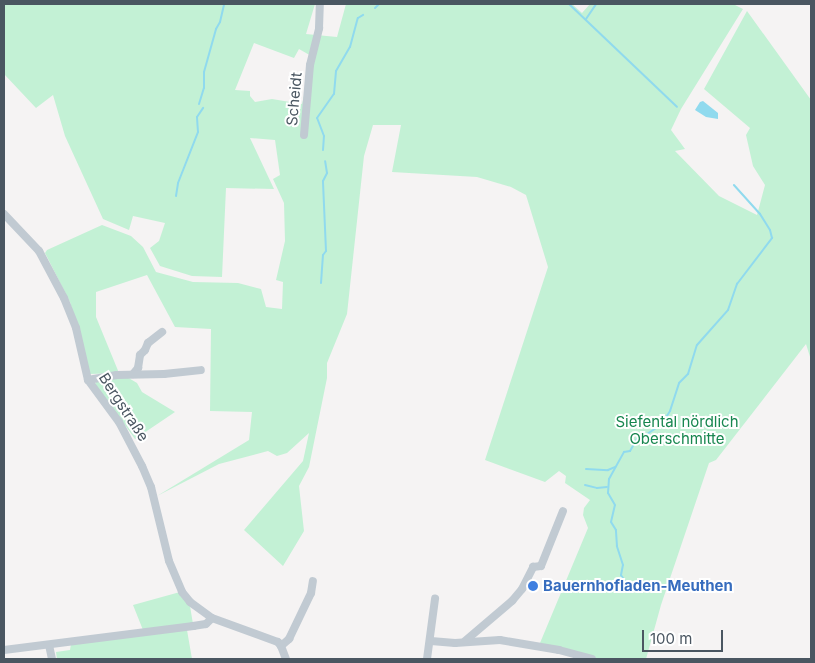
<!DOCTYPE html>
<meta charset="utf-8">
<style>
body{margin:0}
#map{position:relative;width:815px;height:663px;overflow:hidden;background:#f5f3f3;font-family:Inter,sans-serif}
div>[style]{position:absolute}
[style*='--x']{left:calc(var(--x)*1px);top:calc(var(--y)*1px);width:calc(var(--w)*1px);rotate:calc(var(--a)*1deg)}
.green>*{inset:0;background:#c3f1d5}
.water>*{inset:0;background:#90daee}
.stream>*{height:2px;margin:-1px;padding:0 1px;transform-origin:1px;border-radius:1px;background:#90daee}
.minor>*{height:8px;margin:-4px;padding:0 4px;transform-origin:4px;border-radius:4px;background:#c1cad2}
.dots>*{width:14px;height:14px;translate:-50% -50%;box-sizing:border-box;border:2px solid #fff;border-radius:50%}
span{translate:-50% -50%;white-space:nowrap;text-align:center;line-height:1.15;-webkit-text-stroke:4px #fff;paint-order:stroke}
.street-label{font-size:15px;color:#4a5661}
.park-label{font-size:15px;color:#17864f}
.shop-label{font-size:15px;color:#366cbe;font-weight:700}
.left{translate:0 -50%;text-align:left}
.frame{position:absolute;inset:0;border:5px solid #4a5661;pointer-events:none}
.scale{position:absolute;left:642px;top:630px;width:81px;height:22px;box-sizing:border-box;border:2px solid #4a5661;border-top:0;padding-left:6px;font-size:15px;line-height:18px;white-space:nowrap;color:#4a5661;-webkit-text-stroke:4px #fff;paint-order:stroke}
</style>
<div id="map">
<div class="green">
<div style="clip-path:polygon(evenodd,4px 4px,315px 4px,306px 34px,337px 37px,346px 4px,572px 4px,582px 13px,590px 4px,733px 4px,743px 9px,681px 109px,671px 130px,685px 149px,675px 151px,719px 196px,757px 215px,765px 185px,753px 166px,746px 135px,750px 128px,704px 89px,747px 11px,811px 100px,811px 360px,806px 344px,716px 460px,709px 463px,661px 605px,646px 659px,600px 659px,540px 643px,588px 528px,583px 515px,584px 508px,590px 500px,565px 483px,566px 476px,559px 471px,545px 482px,485px 460px,548px 267px,526px 195px,511px 187px,477px 177px,392px 172px,401px 125px,373px 125px,364px 156px,347px 314px,327px 363px,327px 378px,309px 467px,299px 486px,304px 531px,283px 566px,244px 530px,303px 461px,309px 433px,287px 453px,277px 456px,268px 451px,219px 464px,157px 496px,249px 440px,252px 412px,210px 411px,211px 329px,175px 327px,147px 275px,96px 292px,96px 317px,119px 373px,90px 374px,70px 302px,45px 253px,47px 250px,102px 225px,131px 236px,143px 247px,156px 272px,193px 282px,238px 283px,261px 289px,266px 307px,282px 309px,283px 282px,276px 280px,285px 241px,284px 203px,273px 179px,280px 175px,275px 140px,250px 138px,274px 189px,226px 188px,222px 277px,192px 276px,160px 266px,150px 248px,159px 241px,165px 223px,133px 216px,129px 230px,103px 219px,65px 136px,53px 95px,36px 108px,4px 74px,4px 4px,254px 43px,294px 58px,299px 49px,313px 57px,302px 104px,272px 99px,255px 102px,250px 96px,250px 91px,235px 90px,254px 43px)"></div>
<div style="clip-path:polygon(127px 377px,137px 383px,142px 392px,175px 412px,135px 439px,95px 384px,97px 380px)"></div>
<div style="clip-path:polygon(180px 592px,190px 606px,193px 624px,143px 630px,133px 605px)"></div>
<div style="clip-path:polygon(187px 630px,192px 659px,57px 659px,56px 652px,70px 650px,71px 644px)"></div>
</div>
<div class="water">
<div style="clip-path:polygon(703px 101px,718px 113px,718px 119px,706px 117px,695px 110px,700px 102px)"></div>
</div>
<div class="stream">
<div style="--x:569;--y:4;--w:149;--a:43.6"></div>
<div style="--x:375;--y:8;--w:6;--a:-45"></div>
<div style="--x:586;--y:19;--w:18;--a:-56"></div>
<div style="--x:199;--y:104;--w:17;--a:-73"></div>
<div style="--x:204;--y:88;--w:16;--a:-90"></div>
<div style="--x:204;--y:72;--w:45;--a:-74.4"></div>
<div style="--x:216;--y:29;--w:8;--a:-60"></div>
<div style="--x:220;--y:22;--w:18;--a:-77"></div>
<div style="--x:323;--y:150;--w:14;--a:-86"></div>
<div style="--x:324;--y:136;--w:19;--a:-111"></div>
<div style="--x:317;--y:118;--w:29;--a:-55"></div>
<div style="--x:334;--y:94;--w:23;--a:-85"></div>
<div style="--x:336;--y:71;--w:28;--a:-60"></div>
<div style="--x:350;--y:47;--w:30;--a:-75"></div>
<div style="--x:358;--y:18;--w:6;--a:-31"></div>
<div style="--x:176;--y:196;--w:13;--a:-81"></div>
<div style="--x:178;--y:183;--w:55;--a:-68.6"></div>
<div style="--x:198;--y:132;--w:15;--a:-94"></div>
<div style="--x:197;--y:117;--w:11;--a:-56"></div>
<div style="--x:321;--y:283;--w:28;--a:-86"></div>
<div style="--x:323;--y:255;--w:5;--a:-53"></div>
<div style="--x:326;--y:251;--w:70;--a:-92.5"></div>
<div style="--x:323;--y:181;--w:9;--a:-63"></div>
<div style="--x:327;--y:173;--w:12;--a:-99"></div>
<div style="--x:586;--y:469;--w:22;--a:3"></div>
<div style="--x:608;--y:470;--w:8;--a:-23"></div>
<div style="--x:585;--y:485;--w:12;--a:14"></div>
<div style="--x:597;--y:488;--w:10;--a:-6"></div>
<div style="--x:625;--y:581;--w:7;--a:-124"></div>
<div style="--x:621;--y:575;--w:10;--a:-79"></div>
<div style="--x:623;--y:565;--w:20;--a:-108"></div>
<div style="--x:617;--y:546;--w:16;--a:-94"></div>
<div style="--x:616;--y:530;--w:9;--a:-122"></div>
<div style="--x:611;--y:522;--w:17;--a:-77"></div>
<div style="--x:615;--y:505;--w:14;--a:-120"></div>
<div style="--x:608;--y:493;--w:14;--a:-86"></div>
<div style="--x:609;--y:479;--w:31;--a:-61"></div>
<div style="--x:624;--y:452;--w:6;--a:-9"></div>
<div style="--x:630;--y:451;--w:16;--a:-60"></div>
<div style="--x:638;--y:437;--w:9;--a:-18"></div>
<div style="--x:647;--y:434;--w:17;--a:-33"></div>
<div style="--x:661;--y:425;--w:17;--a:-57"></div>
<div style="--x:670;--y:411;--w:29;--a:-72"></div>
<div style="--x:679;--y:383;--w:13;--a:-45"></div>
<div style="--x:688;--y:374;--w:30;--a:-73"></div>
<div style="--x:697;--y:345;--w:47;--a:-48.5"></div>
<div style="--x:728;--y:310;--w:28;--a:-71"></div>
<div style="--x:737;--y:284;--w:58;--a:-52.7"></div>
<div style="--x:772;--y:238;--w:8;--a:-104"></div>
<div style="--x:770;--y:230;--w:19;--a:-122"></div>
<div style="--x:760;--y:214;--w:39;--a:-132"></div>
</div>
<div class="minor">
<div style="--x:304;--y:135;--w:70;--a:-85.1"></div>
<div style="--x:310;--y:65;--w:38;--a:-76"></div>
<div style="--x:319;--y:28;--w:24;--a:-88"></div>
<div style="--x:4;--y:214;--w:51;--a:46.6"></div>
<div style="--x:39;--y:251;--w:53;--a:62"></div>
<div style="--x:64;--y:298;--w:32;--a:68"></div>
<div style="--x:76;--y:328;--w:53;--a:77"></div>
<div style="--x:88;--y:380;--w:52;--a:53.6"></div>
<div style="--x:119;--y:422;--w:50;--a:62.4"></div>
<div style="--x:142;--y:466;--w:23;--a:67"></div>
<div style="--x:151;--y:487;--w:76;--a:76.3"></div>
<div style="--x:169;--y:561;--w:34;--a:67"></div>
<div style="--x:182;--y:592;--w:13;--a:51"></div>
<div style="--x:190;--y:602;--w:27;--a:36"></div>
<div style="--x:212;--y:618;--w:70;--a:20"></div>
<div style="--x:278;--y:642;--w:5;--a:53"></div>
<div style="--x:281;--y:646;--w:14;--a:69"></div>
<div style="--x:133;--y:374;--w:8;--a:-50"></div>
<div style="--x:138;--y:368;--w:13;--a:-81"></div>
<div style="--x:140;--y:355;--w:7;--a:-45"></div>
<div style="--x:145;--y:350;--w:8;--a:-67"></div>
<div style="--x:148;--y:343;--w:18;--a:-38"></div>
<div style="--x:88;--y:380;--w:29;--a:-10"></div>
<div style="--x:117;--y:375;--w:47;--a:-1.2"></div>
<div style="--x:164;--y:374;--w:37;--a:-6"></div>
<div style="--x:431;--y:641;--w:24;--a:5"></div>
<div style="--x:455;--y:643;--w:45;--a:-3.8"></div>
<div style="--x:500;--y:640;--w:60;--a:9.6"></div>
<div style="--x:559;--y:650;--w:34;--a:15"></div>
<div style="--x:465;--y:641;--w:62;--a:-40.4"></div>
<div style="--x:512;--y:601;--w:16;--a:-50"></div>
<div style="--x:522;--y:589;--w:25;--a:-63"></div>
<div style="--x:533;--y:567;--w:8;--a:-7"></div>
<div style="--x:541;--y:566;--w:59;--a:-68.2"></div>
<div style="--x:49;--y:645;--w:14;--a:78"></div>
<div style="--x:281;--y:646;--w:11;--a:-41"></div>
<div style="--x:289;--y:639;--w:51;--a:-64.4"></div>
<div style="--x:311;--y:593;--w:12;--a:-81"></div>
<div style="--x:4;--y:650;--w:191;--a:-7.2"></div>
<div style="--x:193;--y:626;--w:13;--a:-9"></div>
<div style="--x:206;--y:624;--w:8;--a:-45"></div>
<div style="--x:427;--y:659;--w:61;--a:-82.4"></div>
</div>
<div class="dots">
<div style="left:533px;top:586px;background:#3f7fe0"></div>
</div>
<div class="street-label">
<span style="left:294px;top:99px;rotate:-85deg">Scheidt</span>
<span style="left:124px;top:407px;rotate:57deg">Bergstraße</span>
</div>
<div class="park-label">
<span style="left:677px;top:430px">Siefental nördlich<br>Oberschmitte</span>
</div>
<div class="shop-label">
<span class="left" style="left:543px;top:586px">Bauernhofladen-Meuthen</span>
</div>
<div class="frame"></div>
<div class="scale">100 m</div>
</div>
